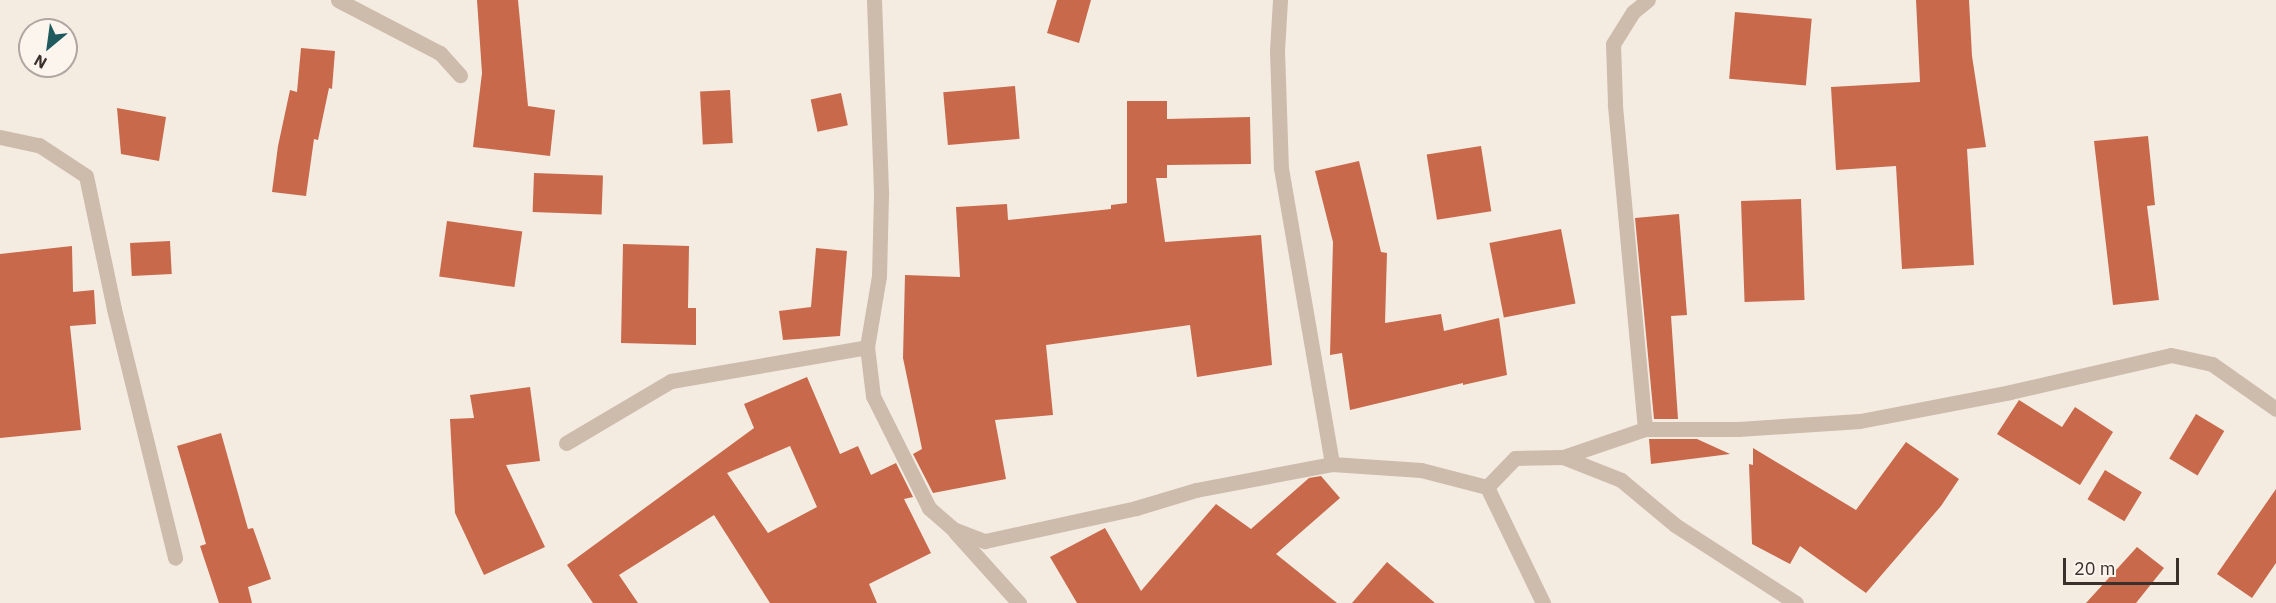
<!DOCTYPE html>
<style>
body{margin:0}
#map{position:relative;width:2276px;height:603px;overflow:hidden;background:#f4ebe1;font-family:"IBM Plex Sans",sans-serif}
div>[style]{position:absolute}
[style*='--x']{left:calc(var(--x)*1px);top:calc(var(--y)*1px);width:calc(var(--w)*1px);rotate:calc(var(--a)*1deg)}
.building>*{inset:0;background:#c8694b;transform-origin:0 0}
.minor>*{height:15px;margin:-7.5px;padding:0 7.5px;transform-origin:7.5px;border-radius:7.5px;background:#cdbbac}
span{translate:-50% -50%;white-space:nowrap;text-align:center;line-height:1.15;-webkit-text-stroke:4.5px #fbf5ee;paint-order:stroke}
.north{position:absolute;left:18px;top:18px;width:60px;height:60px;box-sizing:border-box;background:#fbf5ee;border:2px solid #aea6a0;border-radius:50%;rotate:209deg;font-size:16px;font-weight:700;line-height:24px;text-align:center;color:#3b302b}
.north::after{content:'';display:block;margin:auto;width:21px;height:27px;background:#1f5a5e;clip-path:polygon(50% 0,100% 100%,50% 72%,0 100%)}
.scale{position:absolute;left:2063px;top:558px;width:116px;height:27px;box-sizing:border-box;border:3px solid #3b302b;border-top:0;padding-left:8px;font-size:18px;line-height:21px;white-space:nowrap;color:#3b302b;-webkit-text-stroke:4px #fbf5ee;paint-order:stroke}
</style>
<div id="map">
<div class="building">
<div style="clip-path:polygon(477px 0,518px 0,528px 106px,555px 110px,550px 156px,473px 147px,482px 73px)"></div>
<div style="clip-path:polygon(1057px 0,1091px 0,1079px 43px,1047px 33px)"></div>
<div style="clip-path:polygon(1916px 0,1969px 0,1972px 56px,1986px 147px,1967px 149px,1974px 265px,1902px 269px,1896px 166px,1836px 170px,1831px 87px,1920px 82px)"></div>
<div style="left:1735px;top:12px;width:77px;height:67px;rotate:5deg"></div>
<div style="clip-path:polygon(301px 48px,335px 51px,332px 89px,329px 88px,318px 140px,314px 139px,306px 196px,272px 192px,278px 146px,290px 90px,297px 92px)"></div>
<div style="left:1015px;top:86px;width:53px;height:72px;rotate:85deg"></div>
<div style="left:730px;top:90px;width:53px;height:30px;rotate:87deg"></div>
<div style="left:841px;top:93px;width:33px;height:31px;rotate:78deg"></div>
<div style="clip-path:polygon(1127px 101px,1167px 101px,1167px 119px,1250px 117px,1251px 164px,1167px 165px,1167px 178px,1156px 178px,1165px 242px,1261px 235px,1272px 365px,1197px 377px,1190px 325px,1046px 345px,1053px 415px,995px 420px,1006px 479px,933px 493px,913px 454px,922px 449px,903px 358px,905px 275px,960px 277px,956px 207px,1007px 204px,1008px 220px,1111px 209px,1111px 205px,1127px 203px)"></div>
<div style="clip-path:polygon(117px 108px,166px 117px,159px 161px,121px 154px)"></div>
<div style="clip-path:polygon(2148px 136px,2155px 205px,2147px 206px,2159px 300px,2113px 305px,2094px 141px)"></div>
<div style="left:1481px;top:146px;width:66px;height:55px;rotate:81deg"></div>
<div style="clip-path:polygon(1359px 161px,1381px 252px,1387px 253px,1385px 323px,1441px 314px,1444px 331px,1499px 318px,1507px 375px,1463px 385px,1463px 383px,1350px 410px,1342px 353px,1330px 355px,1333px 242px,1315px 171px)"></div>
<div style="left:534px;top:173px;width:69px;height:39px;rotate:2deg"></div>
<div style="left:1801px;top:199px;width:101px;height:60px;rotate:88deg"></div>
<div style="clip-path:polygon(1679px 214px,1687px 315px,1671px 316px,1678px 419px,1654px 419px,1635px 218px)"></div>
<div style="left:447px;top:221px;width:76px;height:56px;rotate:8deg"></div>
<div style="left:1561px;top:229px;width:76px;height:73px;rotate:79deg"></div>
<div style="left:170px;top:241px;width:33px;height:40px;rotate:87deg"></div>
<div style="clip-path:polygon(623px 244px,689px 246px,688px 308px,696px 308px,696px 345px,621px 343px)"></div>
<div style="clip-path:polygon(72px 246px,73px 292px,94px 290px,96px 324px,70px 326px,81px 430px,0 438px,0 254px)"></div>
<div style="clip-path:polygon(816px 248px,847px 251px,840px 336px,783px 340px,779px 311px,811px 307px)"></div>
<div style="clip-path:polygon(evenodd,807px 377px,840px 454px,858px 446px,871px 475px,896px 463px,913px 497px,904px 499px,931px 553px,869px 584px,877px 603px,770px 603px,714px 515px,619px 575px,638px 603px,593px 603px,567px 565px,754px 428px,744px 404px,807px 377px,790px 446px,817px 507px,768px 533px,727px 473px,790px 446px)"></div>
<div style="clip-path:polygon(530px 387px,540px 461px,506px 465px,545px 547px,484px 575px,455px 513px,450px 419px,474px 418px,470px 395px)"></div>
<div style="clip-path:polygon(2019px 400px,2062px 427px,2075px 407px,2113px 432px,2080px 485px,1997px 434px)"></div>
<div style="left:2196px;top:414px;width:33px;height:52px;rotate:31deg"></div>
<div style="clip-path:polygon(221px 433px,248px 529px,253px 528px,271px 579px,248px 587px,252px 603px,219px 603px,200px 546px,206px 544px,177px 446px)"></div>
<div style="clip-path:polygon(1649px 439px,1697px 439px,1730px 454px,1651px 464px)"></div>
<div style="clip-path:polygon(1906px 442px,1959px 479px,1941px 506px,1866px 593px,1800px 546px,1790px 564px,1752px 544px,1749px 464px,1753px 465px,1753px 448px,1856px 510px)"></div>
<div style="left:2105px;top:470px;width:43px;height:34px;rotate:31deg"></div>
<div style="clip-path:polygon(1321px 476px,1340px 498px,1276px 554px,1337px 603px,1077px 603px,1050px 557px,1105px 528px,1141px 591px,1216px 504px,1251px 529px,1309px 478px)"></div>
<div style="clip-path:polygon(2276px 489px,2276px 563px,2252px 598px,2217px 574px)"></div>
<div style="clip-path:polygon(2137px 547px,2164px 568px,2136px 603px,2086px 603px)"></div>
<div style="clip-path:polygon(1387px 562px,1435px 603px,1352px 603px)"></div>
</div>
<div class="minor">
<div style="--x:338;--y:0;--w:115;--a:27.5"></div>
<div style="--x:440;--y:53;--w:30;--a:48"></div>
<div style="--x:874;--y:0;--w:195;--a:87.9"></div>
<div style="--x:881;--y:195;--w:81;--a:91.4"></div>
<div style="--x:879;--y:276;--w:72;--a:99.6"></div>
<div style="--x:867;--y:347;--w:49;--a:83"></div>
<div style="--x:873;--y:396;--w:125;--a:63.4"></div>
<div style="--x:929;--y:508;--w:32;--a:41"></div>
<div style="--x:953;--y:529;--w:34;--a:21"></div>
<div style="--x:985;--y:541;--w:155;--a:-12.3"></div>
<div style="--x:1136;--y:508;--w:63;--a:-16.7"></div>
<div style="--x:1196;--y:490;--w:138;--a:-10.8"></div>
<div style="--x:1332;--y:464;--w:89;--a:3.9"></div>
<div style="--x:1421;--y:470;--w:68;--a:14.4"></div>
<div style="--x:1487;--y:487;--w:129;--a:64.2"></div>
<div style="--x:1280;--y:0;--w:50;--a:93.4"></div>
<div style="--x:1277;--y:50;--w:118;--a:88.1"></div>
<div style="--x:1281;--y:168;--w:300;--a:80.2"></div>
<div style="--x:0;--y:137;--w:40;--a:12"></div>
<div style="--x:39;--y:145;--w:56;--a:33.4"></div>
<div style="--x:86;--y:176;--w:136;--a:78.1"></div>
<div style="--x:114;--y:309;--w:256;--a:76.2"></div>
<div style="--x:1645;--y:429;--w:327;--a:-95.3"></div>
<div style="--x:1615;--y:103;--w:59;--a:-91.9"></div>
<div style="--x:1613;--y:44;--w:38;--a:-58"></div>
<div style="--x:1633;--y:12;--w:19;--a:-39"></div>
<div style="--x:566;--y:443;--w:122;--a:-30.6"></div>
<div style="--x:671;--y:381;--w:199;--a:-9.8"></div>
<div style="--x:1563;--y:457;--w:87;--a:-18.9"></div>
<div style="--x:1645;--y:429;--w:93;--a:0"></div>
<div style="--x:1738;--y:429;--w:122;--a:-3.8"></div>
<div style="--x:1860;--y:421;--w:153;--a:-10.9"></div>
<div style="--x:2010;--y:392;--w:165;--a:-12.9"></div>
<div style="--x:2171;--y:355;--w:42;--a:12.4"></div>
<div style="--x:2212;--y:364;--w:78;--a:35.1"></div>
<div style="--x:1487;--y:487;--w:40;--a:-46"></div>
<div style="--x:1515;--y:458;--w:48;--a:-1.2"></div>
<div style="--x:1563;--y:457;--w:62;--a:21.6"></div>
<div style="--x:1621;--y:480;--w:70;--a:39.8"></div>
<div style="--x:1675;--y:525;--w:144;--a:32.8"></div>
<div style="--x:955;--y:532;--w:96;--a:48"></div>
</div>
<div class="north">N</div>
<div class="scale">20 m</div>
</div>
